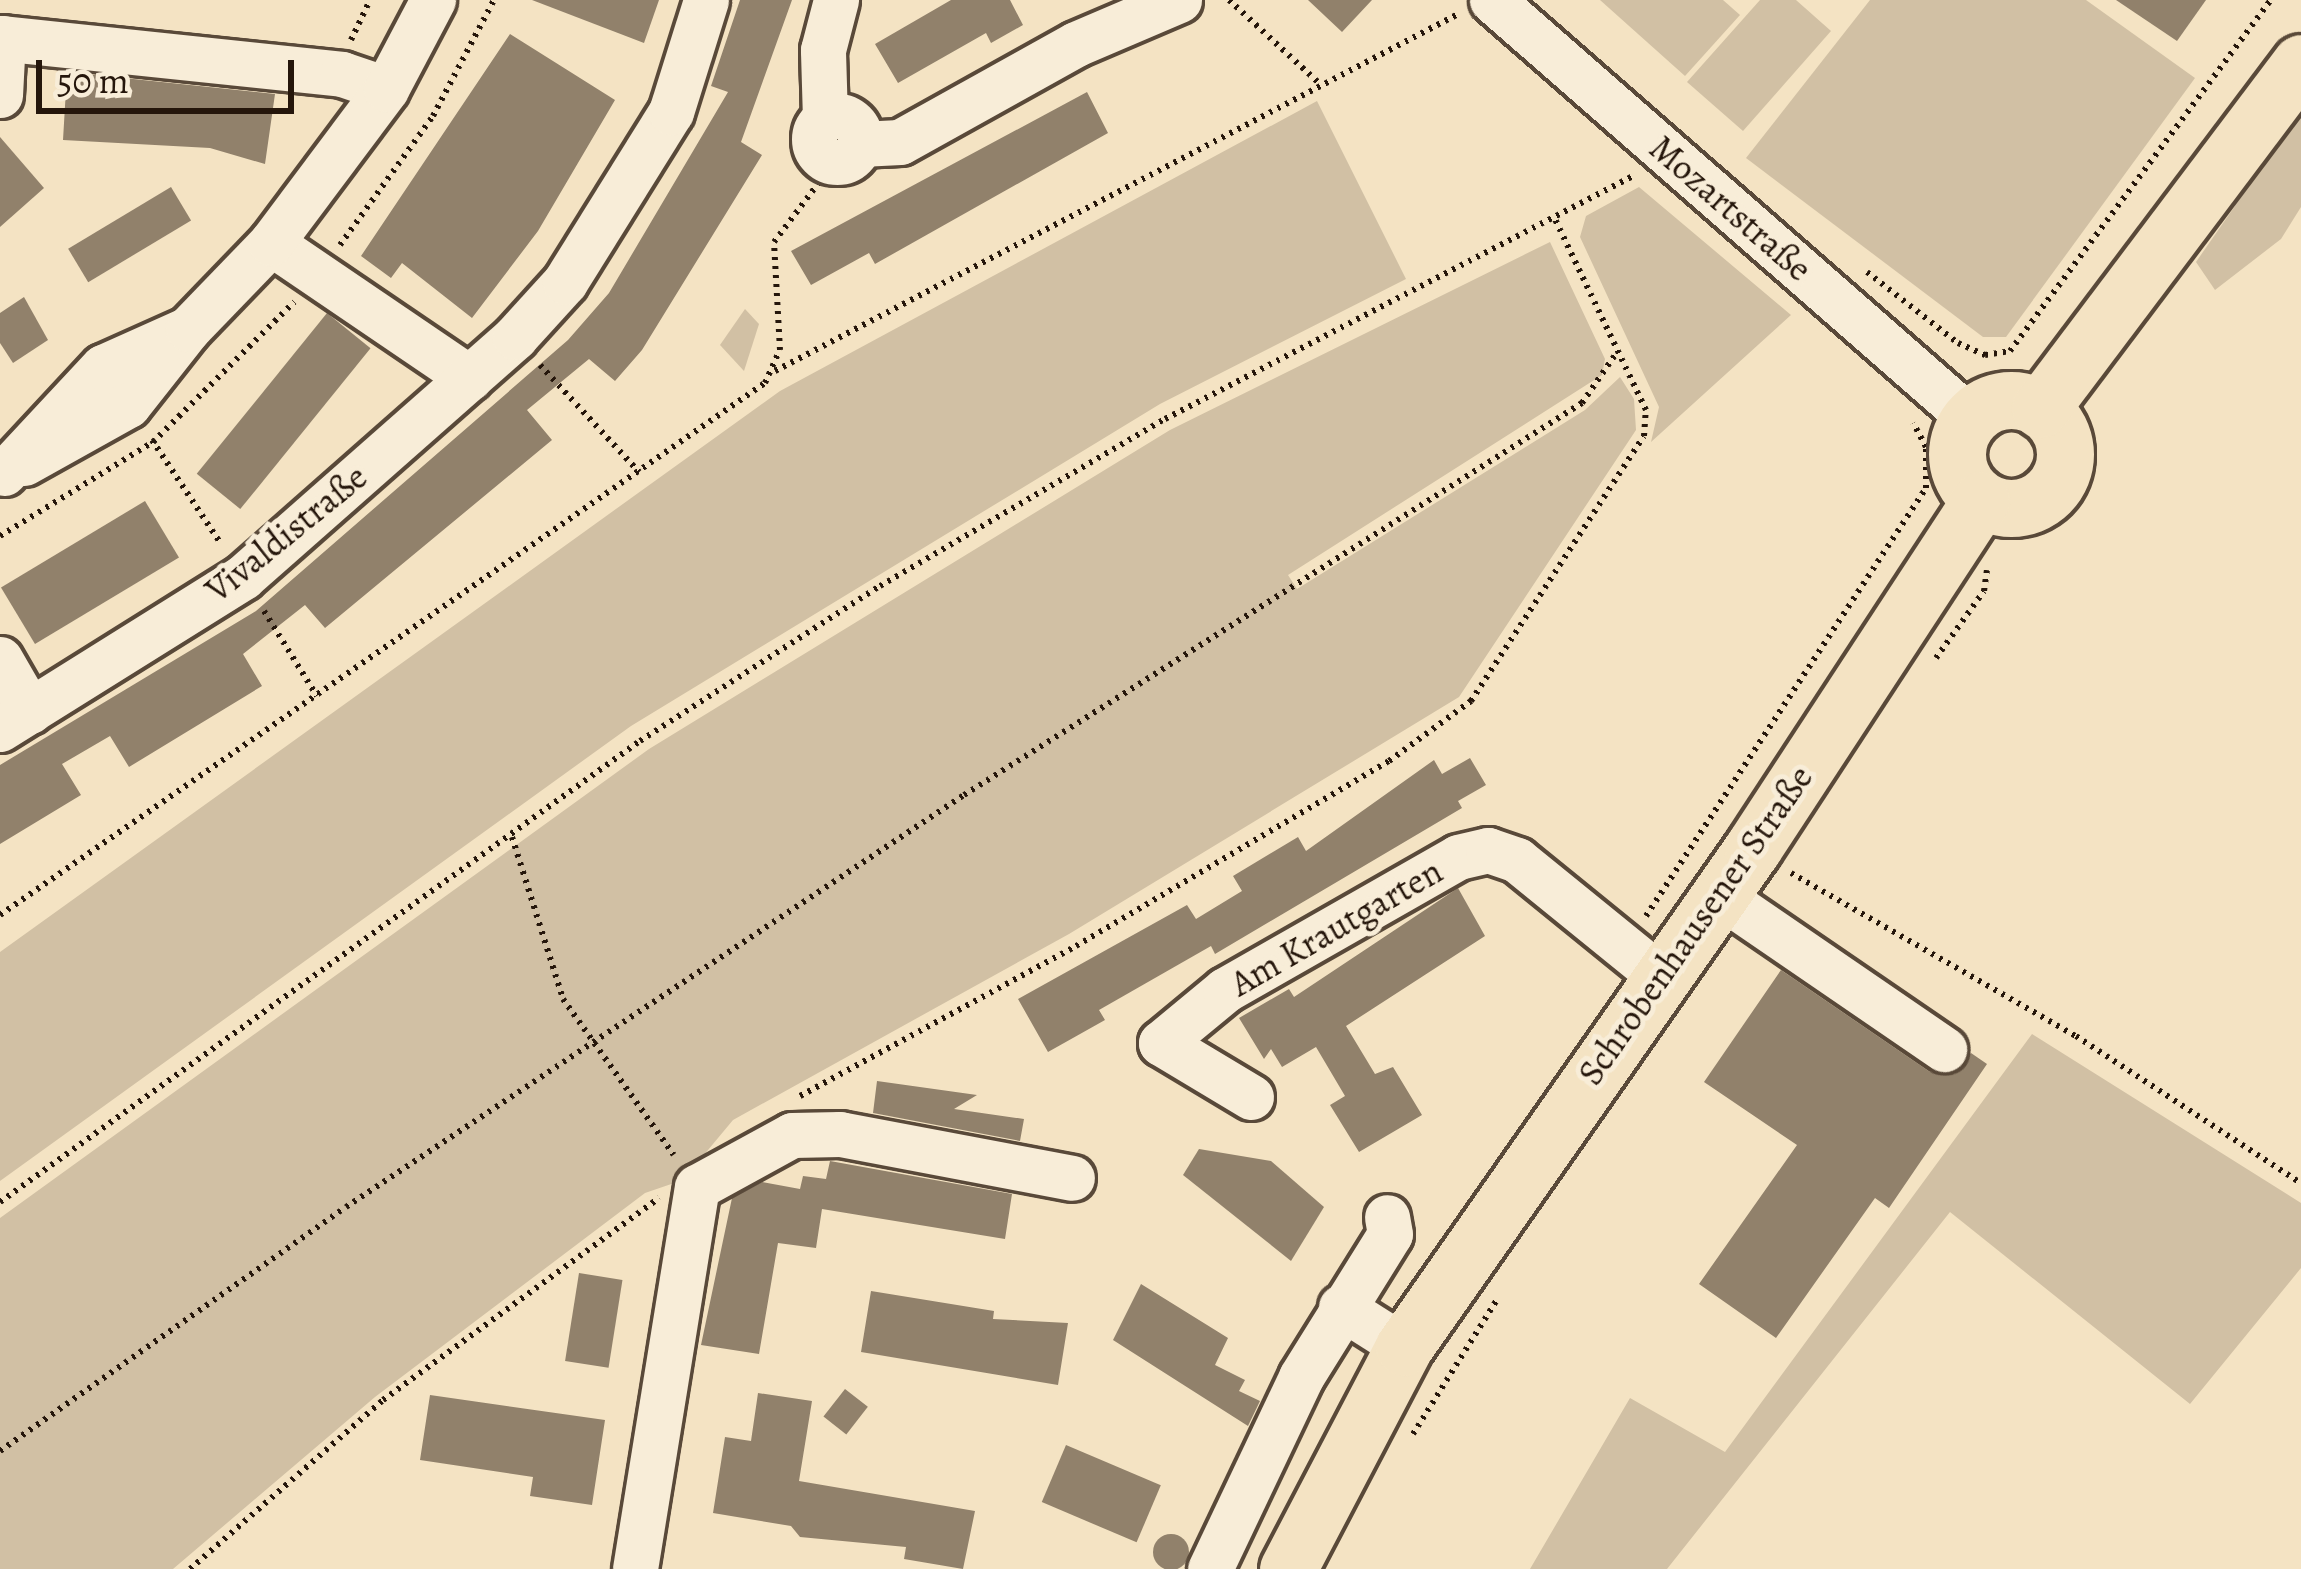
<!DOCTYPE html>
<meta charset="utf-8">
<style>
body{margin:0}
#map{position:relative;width:2301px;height:1569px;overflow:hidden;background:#f4e3c3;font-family:Alegreya,serif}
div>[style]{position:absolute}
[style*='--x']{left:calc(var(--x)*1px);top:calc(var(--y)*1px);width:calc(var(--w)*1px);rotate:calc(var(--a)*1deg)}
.green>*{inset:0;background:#d1c0a4}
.building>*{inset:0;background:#91816b;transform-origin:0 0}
.round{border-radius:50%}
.path>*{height:6px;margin-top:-3px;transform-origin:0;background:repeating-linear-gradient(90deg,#25160b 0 3px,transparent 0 9px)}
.roads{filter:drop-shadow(3px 0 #594939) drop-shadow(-3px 0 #594939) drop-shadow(0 3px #594939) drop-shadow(0 -3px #594939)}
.minor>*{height:45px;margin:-22.5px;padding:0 22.5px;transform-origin:22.5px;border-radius:22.5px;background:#f8edd8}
.minor>.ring{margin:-22.5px;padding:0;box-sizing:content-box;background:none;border:45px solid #f8edd8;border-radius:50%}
.major>*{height:57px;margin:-28.5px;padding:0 28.5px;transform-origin:28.5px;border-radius:28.5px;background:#f4e3c3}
.major>.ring{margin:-28.5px;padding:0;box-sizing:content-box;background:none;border:57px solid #f4e3c3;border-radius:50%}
span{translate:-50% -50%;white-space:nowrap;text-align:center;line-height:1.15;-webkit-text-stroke:10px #f8edd8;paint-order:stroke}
.street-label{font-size:36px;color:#25160b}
.scale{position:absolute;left:36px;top:60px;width:258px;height:54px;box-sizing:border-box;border:6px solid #25160b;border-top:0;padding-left:15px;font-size:36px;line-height:42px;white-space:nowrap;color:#25160b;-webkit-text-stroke:9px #f8edd8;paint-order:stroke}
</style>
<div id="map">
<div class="green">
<div style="clip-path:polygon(1600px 0,1723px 0,1740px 15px,1685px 76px)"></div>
<div style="clip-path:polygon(1760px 0,1796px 0,1831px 31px,1743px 131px,1687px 82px)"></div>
<div style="clip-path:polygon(1870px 0,2086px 0,2195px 78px,2006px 337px,1983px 337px,1746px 158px)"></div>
<div style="clip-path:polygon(1317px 101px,1406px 279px,1160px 404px,631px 726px,0 1181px,0 952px,780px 391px)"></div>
<div style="clip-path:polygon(2301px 111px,2301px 207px,2281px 239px,2215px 290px,2196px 262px)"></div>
<div style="clip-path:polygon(1639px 187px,1791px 315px,1651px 442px,1659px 407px,1580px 237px,1586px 216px)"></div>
<div style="clip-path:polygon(1550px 242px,1605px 359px,1602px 375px,1288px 575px,1297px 589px,1585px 410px,1620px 377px,1634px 399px,1636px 430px,1459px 697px,1069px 934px,733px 1120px,683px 1180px,645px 1193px,375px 1397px,173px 1569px,0 1569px,0 1218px,649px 749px,1170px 430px)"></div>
<div style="clip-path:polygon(745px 309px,759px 324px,744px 371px,720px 345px)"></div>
<div style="clip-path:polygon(2032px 1034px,2301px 1203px,2301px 1268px,2190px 1404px,1950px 1212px,1667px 1569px,1530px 1569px,1630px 1398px,1725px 1452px)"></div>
</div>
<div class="building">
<div style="clip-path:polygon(532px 0,659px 0,644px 43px)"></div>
<div style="clip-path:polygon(740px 0,792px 0,741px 142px,762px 155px,642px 350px,615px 381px,589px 359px,527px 410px,552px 440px,325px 628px,305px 605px,243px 654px,262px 686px,129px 767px,110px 736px,62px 764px,81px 795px,0 844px,0 765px,256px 611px,568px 340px,609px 293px,728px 92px,711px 86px)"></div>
<div style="clip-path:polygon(951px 0,1010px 0,1023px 25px,991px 43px,986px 33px,898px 83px,875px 44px)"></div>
<div style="clip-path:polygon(1308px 0,1372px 0,1342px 32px)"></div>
<div style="clip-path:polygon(2116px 0,2206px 0,2177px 41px)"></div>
<div style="clip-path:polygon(510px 34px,615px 100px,538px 231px,472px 318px,402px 263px,391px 278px,361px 256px)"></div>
<div style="clip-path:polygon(67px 72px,275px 94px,265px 164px,210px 148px,63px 140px)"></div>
<div style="clip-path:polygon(1087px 92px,1108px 133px,875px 264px,869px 253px,811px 285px,791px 251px)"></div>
<div style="clip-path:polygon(0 137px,44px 188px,0 227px)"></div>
<div style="left:171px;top:187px;width:39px;height:120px;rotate:59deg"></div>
<div style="clip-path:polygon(24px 297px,48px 340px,13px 363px,0 343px,0 313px)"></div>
<div style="left:327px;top:313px;width:56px;height:207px;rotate:39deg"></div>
<div style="left:145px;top:501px;width:66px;height:168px;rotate:59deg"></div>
<div style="clip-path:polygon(1470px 758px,1486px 785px,1458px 801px,1462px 808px,1215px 954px,1211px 946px,1099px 1010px,1105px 1020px,1048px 1052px,1018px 999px,1187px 905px,1196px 919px,1242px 891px,1233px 876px,1298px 837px,1306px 851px,1434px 760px,1442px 774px)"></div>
<div style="clip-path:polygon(1458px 888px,1485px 936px,1346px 1026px,1375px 1074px,1393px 1067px,1422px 1115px,1359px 1152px,1330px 1105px,1345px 1096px,1316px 1047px,1282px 1067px,1271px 1049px,1264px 1059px,1239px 1018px,1289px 989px,1294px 997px)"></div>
<div style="clip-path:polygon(1781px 970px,1930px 1072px,1955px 1074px,1971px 1053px,1987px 1064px,1889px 1208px,1875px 1198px,1776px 1338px,1699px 1284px,1797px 1145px,1704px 1082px)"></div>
<div style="clip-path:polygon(877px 1081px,977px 1095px,954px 1109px,1024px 1119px,1020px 1141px,873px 1113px)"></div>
<div style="clip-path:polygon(1199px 1149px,1271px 1161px,1324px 1207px,1291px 1261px,1183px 1175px)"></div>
<div style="clip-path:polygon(830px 1161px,1012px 1194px,1005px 1239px,822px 1209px,816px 1248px,778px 1243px,759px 1354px,701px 1345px,732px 1198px,762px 1182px,800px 1189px,803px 1176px,826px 1179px)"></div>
<div style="left:579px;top:1273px;width:44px;height:89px;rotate:9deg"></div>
<div style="clip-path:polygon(1141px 1284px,1228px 1338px,1215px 1365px,1245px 1380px,1239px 1391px,1260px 1401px,1248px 1426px,1113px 1340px)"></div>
<div style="clip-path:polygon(871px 1291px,994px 1311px,993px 1319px,1068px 1323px,1058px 1385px,861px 1352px)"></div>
<div style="left:845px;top:1389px;width:29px;height:35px;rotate:38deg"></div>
<div style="clip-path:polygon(758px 1393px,812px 1401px,799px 1481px,975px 1511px,963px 1569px,904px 1559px,906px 1547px,800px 1537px,791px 1526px,713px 1513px,725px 1437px,751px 1441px)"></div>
<div style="clip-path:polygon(430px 1395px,605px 1420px,592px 1505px,530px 1496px,533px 1477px,420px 1460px)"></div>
<div style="left:1066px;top:1445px;width:103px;height:62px;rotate:23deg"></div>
<div class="round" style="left:1153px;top:1534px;width:36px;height:36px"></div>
</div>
<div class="path">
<div style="--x:1229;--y:0;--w:125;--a:42.7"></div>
<div style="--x:351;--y:40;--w:44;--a:-64.6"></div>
<div style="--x:340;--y:245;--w:159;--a:-54.2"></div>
<div style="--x:433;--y:116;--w:131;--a:-62.3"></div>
<div style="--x:1867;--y:272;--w:115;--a:38"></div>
<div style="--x:1958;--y:343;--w:30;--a:24"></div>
<div style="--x:1985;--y:355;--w:25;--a:-9"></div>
<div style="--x:2010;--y:351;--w:437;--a:-53.4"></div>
<div style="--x:540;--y:365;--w:146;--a:47.2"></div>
<div style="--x:775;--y:371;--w:773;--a:-27.59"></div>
<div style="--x:152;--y:440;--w:125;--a:56.4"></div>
<div style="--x:0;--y:536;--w:180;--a:-31.6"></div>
<div style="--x:153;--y:442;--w:199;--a:-44.8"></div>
<div style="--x:264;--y:611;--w:100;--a:58.1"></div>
<div style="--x:1936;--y:658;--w:82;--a:-54.4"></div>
<div style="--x:1984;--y:591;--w:21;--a:-82"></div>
<div style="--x:512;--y:837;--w:170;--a:72.5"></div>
<div style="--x:563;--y:999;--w:191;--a:54.6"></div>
<div style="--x:1791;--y:873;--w:328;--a:29.8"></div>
<div style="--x:2076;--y:1036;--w:269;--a:33.2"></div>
<div style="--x:0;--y:915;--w:932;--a:-34.82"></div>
<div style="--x:765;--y:383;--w:36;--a:-66"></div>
<div style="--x:780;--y:350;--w:108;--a:-93.2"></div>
<div style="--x:774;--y:242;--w:91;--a:-53"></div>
<div style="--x:1646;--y:916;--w:511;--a:-56.81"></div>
<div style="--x:1926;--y:488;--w:41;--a:-90"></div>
<div style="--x:1926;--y:447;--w:27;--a:-118"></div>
<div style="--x:800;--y:1096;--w:314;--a:-28.5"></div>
<div style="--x:1076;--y:946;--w:364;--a:-30.6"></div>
<div style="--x:1389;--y:761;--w:102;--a:-36.2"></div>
<div style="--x:1471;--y:701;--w:316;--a:-56.9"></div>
<div style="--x:1644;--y:436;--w:26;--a:-86"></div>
<div style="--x:1646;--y:410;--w:212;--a:-115.5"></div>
<div style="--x:0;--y:1202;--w:789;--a:-35.77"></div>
<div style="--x:640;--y:741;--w:286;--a:-32.9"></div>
<div style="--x:880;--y:586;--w:330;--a:-30.4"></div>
<div style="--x:1165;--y:419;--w:530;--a:-27.44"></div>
<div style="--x:1413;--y:1434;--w:160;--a:-58"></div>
<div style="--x:0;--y:1451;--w:423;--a:-35.2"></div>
<div style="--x:346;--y:1207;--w:743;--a:-33.69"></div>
<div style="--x:964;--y:795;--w:732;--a:-32.39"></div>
<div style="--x:1582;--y:403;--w:58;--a:-55.5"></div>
<div style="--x:190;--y:1569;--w:257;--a:-41.2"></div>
<div style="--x:383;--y:1400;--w:342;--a:-36.2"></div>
</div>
<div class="roads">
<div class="minor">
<div style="--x:1492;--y:0;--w:635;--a:41.17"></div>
<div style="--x:0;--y:38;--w:344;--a:6"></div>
<div style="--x:342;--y:74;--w:46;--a:18.8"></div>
<div style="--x:0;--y:95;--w:57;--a:-87"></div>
<div class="ring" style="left:814px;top:116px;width:1px;height:1px"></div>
<div style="--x:825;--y:119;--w:69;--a:-91.7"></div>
<div style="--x:823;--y:50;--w:52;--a:-75.4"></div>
<div style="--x:860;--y:144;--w:40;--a:-2.9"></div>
<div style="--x:900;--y:142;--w:201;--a:-29.1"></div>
<div style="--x:1076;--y:44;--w:112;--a:-23.1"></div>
<div style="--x:271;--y:243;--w:240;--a:34.2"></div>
<div style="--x:24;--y:463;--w:119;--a:-29.1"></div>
<div style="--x:128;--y:405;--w:97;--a:-51.7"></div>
<div style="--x:4;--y:473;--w:145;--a:-47"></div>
<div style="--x:103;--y:367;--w:93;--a:-24.1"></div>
<div style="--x:188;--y:329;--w:120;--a:-46"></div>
<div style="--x:271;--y:243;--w:192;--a:-53.2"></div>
<div style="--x:386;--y:89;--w:101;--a:-62.2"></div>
<div style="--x:0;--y:659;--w:60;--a:60"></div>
<div style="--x:0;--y:729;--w:287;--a:-32"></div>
<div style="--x:243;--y:577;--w:363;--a:-41.4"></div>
<div style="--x:515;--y:337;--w:74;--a:-47.7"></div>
<div style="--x:565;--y:282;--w:200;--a:-58.1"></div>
<div style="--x:671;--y:112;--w:117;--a:-72.6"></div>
<div style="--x:1719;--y:895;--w:273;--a:34.4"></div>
<div style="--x:1251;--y:1097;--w:105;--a:-149"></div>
<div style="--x:1161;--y:1043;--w:83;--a:-39.6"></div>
<div style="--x:1225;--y:990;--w:268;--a:-29.7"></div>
<div style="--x:1458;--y:857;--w:31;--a:-13"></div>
<div style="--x:1488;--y:850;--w:31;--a:19"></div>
<div style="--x:1517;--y:860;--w:186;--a:39.1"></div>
<div style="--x:1341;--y:1307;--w:75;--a:32.4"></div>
<div style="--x:635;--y:1569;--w:387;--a:-80.8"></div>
<div style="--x:697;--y:1187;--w:108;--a:-28.7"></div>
<div style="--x:792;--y:1135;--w:48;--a:-1.2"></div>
<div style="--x:840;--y:1134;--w:236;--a:10.7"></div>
<div style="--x:1210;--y:1569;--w:212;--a:-64.6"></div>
<div style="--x:1301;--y:1377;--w:168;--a:-58.1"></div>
<div style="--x:1390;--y:1234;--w:17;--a:-100"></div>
</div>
<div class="major">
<div class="ring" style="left:1957px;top:400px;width:51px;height:51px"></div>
<div style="--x:2040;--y:409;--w:433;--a:-53"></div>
<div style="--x:1288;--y:1569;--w:250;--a:-62.4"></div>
<div style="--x:1404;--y:1347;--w:609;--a:-55.03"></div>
<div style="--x:1753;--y:848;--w:416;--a:-56.8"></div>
</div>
</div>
<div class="street-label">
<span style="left:1731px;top:208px;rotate:41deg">Mozartstraße</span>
<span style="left:286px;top:533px;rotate:-39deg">Vivaldistraße</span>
<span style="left:1695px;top:925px;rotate:-55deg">Schrobenhausener Straße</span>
<span style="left:1336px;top:927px;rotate:-30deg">Am Krautgarten</span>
</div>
<div class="scale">50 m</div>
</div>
